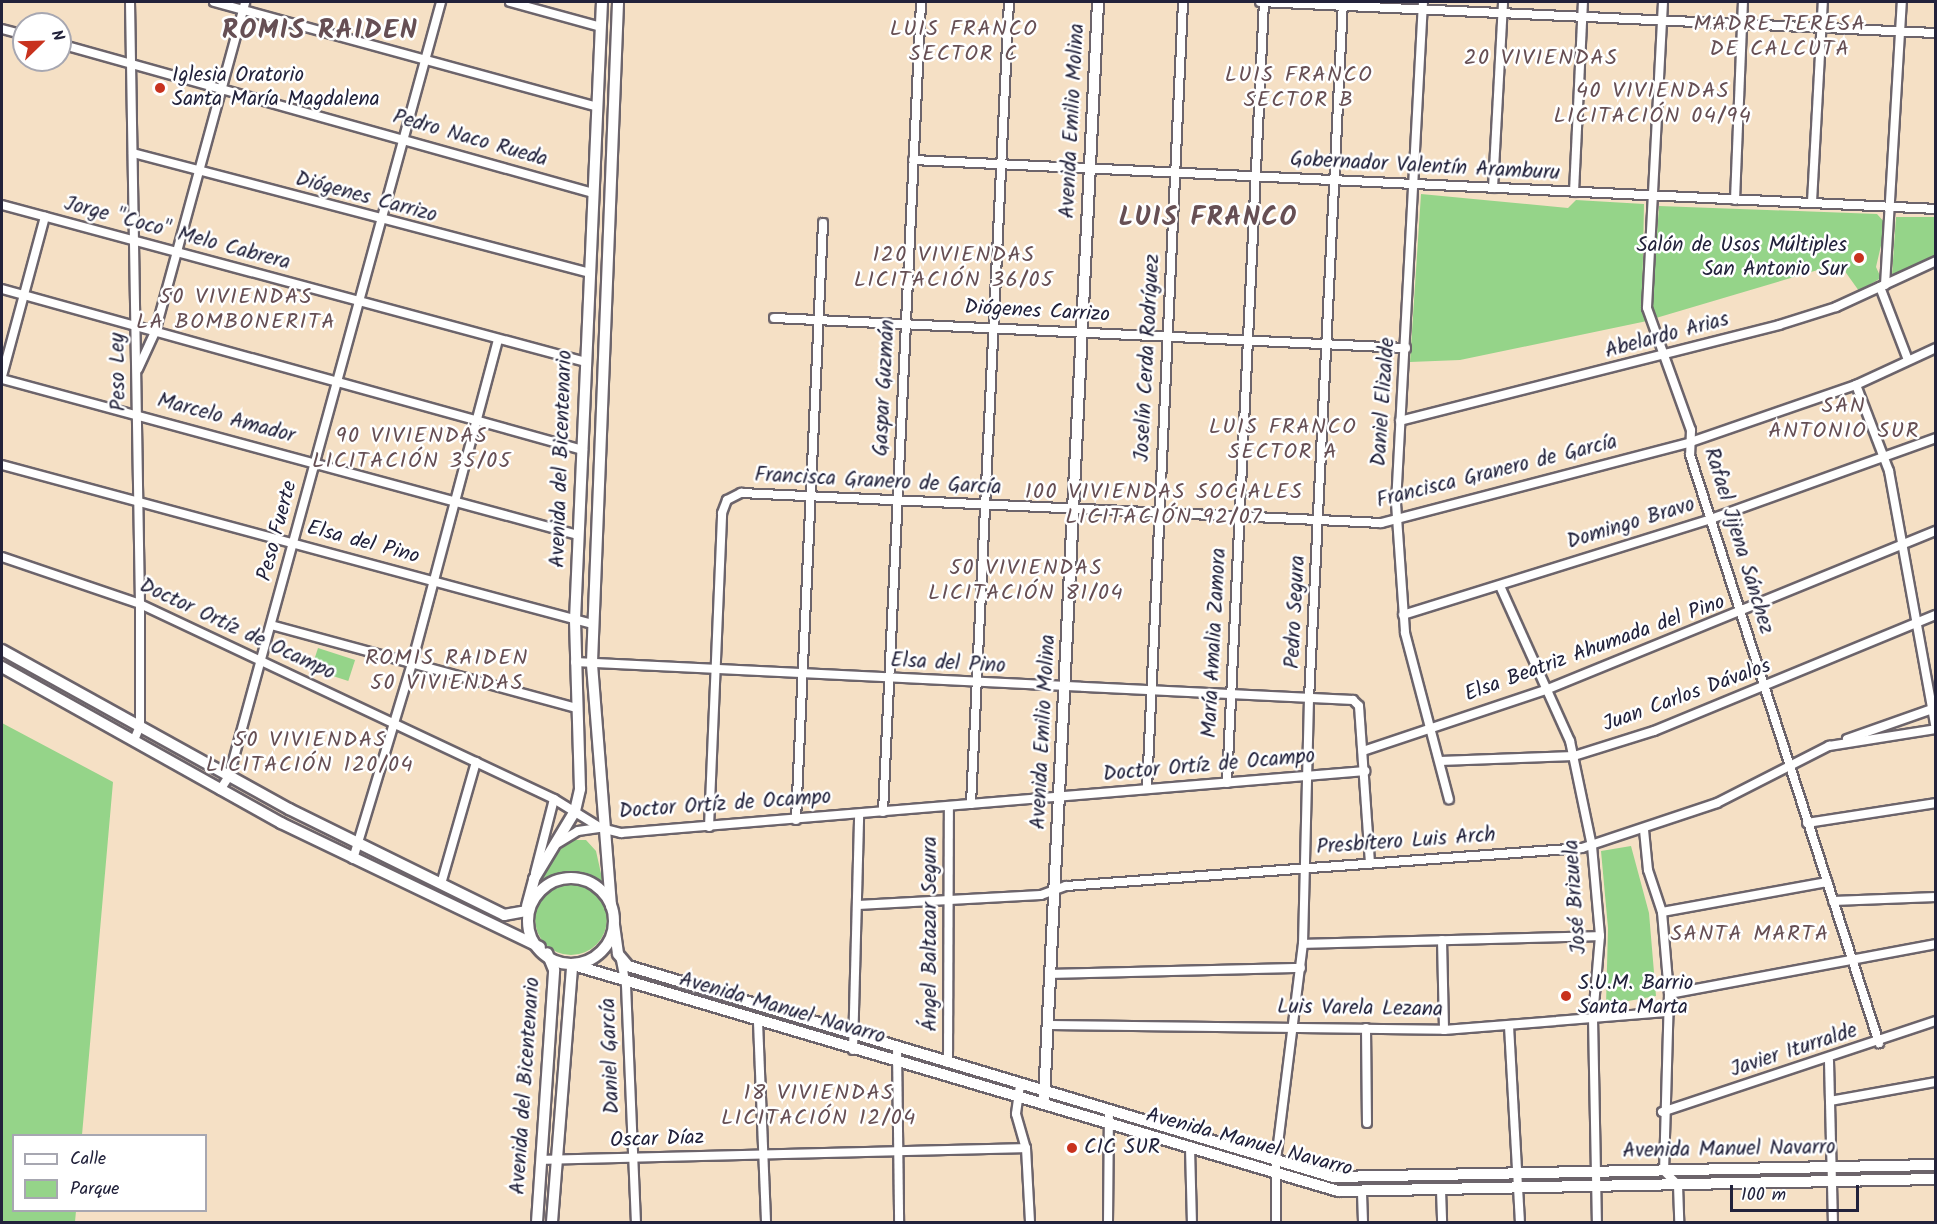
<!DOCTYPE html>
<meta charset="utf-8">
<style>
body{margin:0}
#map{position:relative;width:1937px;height:1224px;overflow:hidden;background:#f5e0c5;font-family:Kalam,sans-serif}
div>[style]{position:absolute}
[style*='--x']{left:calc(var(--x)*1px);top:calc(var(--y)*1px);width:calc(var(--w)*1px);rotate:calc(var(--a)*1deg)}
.green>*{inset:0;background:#95d489;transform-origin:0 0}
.round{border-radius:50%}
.roads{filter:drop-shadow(2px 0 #6c646b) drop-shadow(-2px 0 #6c646b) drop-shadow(0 2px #6c646b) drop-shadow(0 -2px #6c646b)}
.street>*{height:8px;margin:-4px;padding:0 4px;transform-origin:4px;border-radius:4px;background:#fff}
.secondary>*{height:10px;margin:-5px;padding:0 5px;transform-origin:5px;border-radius:5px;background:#fff}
.secondary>.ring{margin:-5px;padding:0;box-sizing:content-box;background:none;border:10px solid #fff;border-radius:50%}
.dots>*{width:16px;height:16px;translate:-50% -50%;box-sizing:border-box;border:3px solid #fff;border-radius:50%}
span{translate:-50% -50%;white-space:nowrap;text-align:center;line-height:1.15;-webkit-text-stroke:5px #fff;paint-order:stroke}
.poi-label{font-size:21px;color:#22223b}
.left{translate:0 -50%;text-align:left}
.right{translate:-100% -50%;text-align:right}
.street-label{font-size:21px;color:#22223b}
.neighbourhood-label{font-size:22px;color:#664f54;letter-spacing:1.5px}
.district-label{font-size:27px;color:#664f54;font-weight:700;letter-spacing:1.5px}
.frame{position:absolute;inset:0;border:3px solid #22223b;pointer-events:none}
.legend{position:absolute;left:12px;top:1134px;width:195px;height:78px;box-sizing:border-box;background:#fff;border:2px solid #a7a7b1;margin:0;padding:8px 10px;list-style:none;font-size:18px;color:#22223b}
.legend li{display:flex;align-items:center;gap:12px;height:30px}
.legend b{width:30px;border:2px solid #a7a7b1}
.north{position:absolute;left:12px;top:12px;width:60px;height:60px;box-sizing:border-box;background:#fff;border:2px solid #a7a7b1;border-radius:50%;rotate:67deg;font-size:16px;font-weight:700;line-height:24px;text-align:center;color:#22223b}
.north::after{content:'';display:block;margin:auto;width:21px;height:27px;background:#c8321e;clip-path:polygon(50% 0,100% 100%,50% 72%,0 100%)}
.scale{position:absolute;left:1730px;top:1185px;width:129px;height:27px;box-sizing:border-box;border:3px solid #22223b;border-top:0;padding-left:8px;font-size:18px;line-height:21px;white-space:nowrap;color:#22223b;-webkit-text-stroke:4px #fff;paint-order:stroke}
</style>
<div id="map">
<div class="green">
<div style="clip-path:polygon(1421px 194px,1568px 208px,1576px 200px,1644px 204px,1642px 309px,1647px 321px,1460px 360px,1410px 362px)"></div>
<div style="clip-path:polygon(1659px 206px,1877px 214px,1886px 224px,1876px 267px,1881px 278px,1859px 291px,1844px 270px,1828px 267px,1656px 318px,1652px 307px)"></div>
<div style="clip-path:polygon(1896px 217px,1935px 217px,1935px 256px,1892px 275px)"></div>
<div style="left:318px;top:648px;width:39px;height:22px;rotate:18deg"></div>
<div style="clip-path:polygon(2px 723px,113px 782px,82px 1135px,14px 1136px,14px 1210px,76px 1211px,75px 1222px,2px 1222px)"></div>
<div style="clip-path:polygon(570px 840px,586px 840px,596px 851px,604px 887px,578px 872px,539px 885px,550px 860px)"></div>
<div style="clip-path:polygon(1631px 846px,1649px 913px,1656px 996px,1606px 1005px,1608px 928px,1601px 851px)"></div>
<div class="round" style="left:535px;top:883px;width:72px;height:72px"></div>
</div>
<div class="roads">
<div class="street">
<div style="--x:130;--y:2;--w:602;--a:89.05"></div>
<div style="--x:140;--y:604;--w:122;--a:90"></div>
<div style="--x:140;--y:726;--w:15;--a:113"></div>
<div style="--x:214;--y:2;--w:397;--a:15.3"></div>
<div style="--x:510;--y:2;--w:94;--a:15.4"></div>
<div style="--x:1260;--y:2;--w:677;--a:2.63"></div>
<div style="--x:1423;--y:2;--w:502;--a:93.08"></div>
<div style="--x:1396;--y:503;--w:130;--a:86"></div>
<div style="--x:1405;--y:633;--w:172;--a:75.2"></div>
<div style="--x:1663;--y:2;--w:306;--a:93"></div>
<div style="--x:1647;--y:308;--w:130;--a:70.2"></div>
<div style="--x:1691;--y:430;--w:25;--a:92"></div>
<div style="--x:1690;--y:455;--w:618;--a:72.18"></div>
<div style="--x:2;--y:29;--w:23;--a:15"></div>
<div style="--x:60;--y:44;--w:553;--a:15.62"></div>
<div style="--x:133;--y:153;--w:472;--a:14.7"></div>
<div style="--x:913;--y:160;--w:1024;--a:2.74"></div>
<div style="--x:1493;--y:188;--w:186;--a:-86.9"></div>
<div style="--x:1574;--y:192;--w:190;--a:-87.3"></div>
<div style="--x:1735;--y:200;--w:198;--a:-87.7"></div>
<div style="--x:1812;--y:202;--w:200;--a:-86.9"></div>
<div style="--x:2;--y:205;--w:605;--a:15.05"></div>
<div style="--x:1885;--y:285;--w:284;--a:-86.6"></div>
<div style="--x:1880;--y:287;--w:78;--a:69"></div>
<div style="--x:2;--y:289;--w:603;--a:15.49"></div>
<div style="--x:774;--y:318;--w:633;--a:2.72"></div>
<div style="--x:138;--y:369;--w:41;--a:-65.3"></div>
<div style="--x:155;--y:332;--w:342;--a:-74.7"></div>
<div style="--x:2;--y:376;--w:165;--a:-74.9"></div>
<div style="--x:2;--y:379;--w:597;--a:15.15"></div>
<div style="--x:1856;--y:385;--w:92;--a:69"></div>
<div style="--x:1889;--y:471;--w:262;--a:79.7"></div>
<div style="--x:1400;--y:421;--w:391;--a:-14.2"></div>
<div style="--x:1779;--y:325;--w:60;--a:-17.5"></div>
<div style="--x:1836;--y:307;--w:110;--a:-24.7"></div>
<div style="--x:2;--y:465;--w:611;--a:15.08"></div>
<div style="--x:2;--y:557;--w:146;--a:18.8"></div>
<div style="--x:140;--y:604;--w:458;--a:25.2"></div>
<div style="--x:554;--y:799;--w:55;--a:31.7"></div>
<div style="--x:601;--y:828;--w:21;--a:14"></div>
<div style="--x:621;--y:833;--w:747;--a:-4.76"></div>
<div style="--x:1500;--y:586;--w:170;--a:65.7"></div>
<div style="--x:1570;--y:741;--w:107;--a:78.2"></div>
<div style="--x:1592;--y:846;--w:90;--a:84.9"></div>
<div style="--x:1600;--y:936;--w:82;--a:94.9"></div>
<div style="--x:1593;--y:1018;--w:204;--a:88.9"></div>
<div style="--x:1403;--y:615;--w:323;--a:-17.3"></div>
<div style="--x:1711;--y:519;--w:239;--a:-19.8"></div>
<div style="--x:271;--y:625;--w:316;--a:15.2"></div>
<div style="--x:575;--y:662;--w:779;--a:2.8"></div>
<div style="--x:1353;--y:700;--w:8;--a:45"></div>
<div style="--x:1359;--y:706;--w:156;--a:86"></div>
<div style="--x:1847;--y:739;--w:90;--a:-19.4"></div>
<div style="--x:1363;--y:751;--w:195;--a:-18.5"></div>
<div style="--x:1548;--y:689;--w:419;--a:-22.2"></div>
<div style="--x:1440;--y:761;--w:134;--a:-2.1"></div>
<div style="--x:1574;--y:756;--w:84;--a:-17.4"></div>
<div style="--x:1654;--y:731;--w:305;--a:-22.4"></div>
<div style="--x:1227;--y:783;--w:782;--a:-87.29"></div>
<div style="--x:1147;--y:789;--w:788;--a:-87.38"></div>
<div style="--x:220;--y:790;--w:17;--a:-57"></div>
<div style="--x:229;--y:776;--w:803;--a:-74.68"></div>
<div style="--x:971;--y:804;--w:803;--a:-87.29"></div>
<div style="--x:883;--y:812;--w:811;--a:-87.31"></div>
<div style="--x:796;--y:820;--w:598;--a:-87.41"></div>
<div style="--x:1807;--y:823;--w:131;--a:-8.8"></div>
<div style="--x:709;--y:827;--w:314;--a:-87.6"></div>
<div style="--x:722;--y:513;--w:14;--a:-69"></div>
<div style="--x:727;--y:500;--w:16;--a:-27"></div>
<div style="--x:741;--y:493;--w:641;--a:2.68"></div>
<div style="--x:1381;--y:523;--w:320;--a:-14.6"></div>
<div style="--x:1691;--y:442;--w:175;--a:-19.1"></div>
<div style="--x:1856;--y:385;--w:88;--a:-24.8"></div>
<div style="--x:1644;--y:830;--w:40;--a:84.3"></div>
<div style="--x:1648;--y:870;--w:44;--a:71.6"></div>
<div style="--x:1662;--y:912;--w:82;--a:85.1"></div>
<div style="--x:1669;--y:994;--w:177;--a:91.6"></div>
<div style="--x:1664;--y:1171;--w:20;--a:45"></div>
<div style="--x:1678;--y:1185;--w:37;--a:88"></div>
<div style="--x:558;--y:843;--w:23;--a:-31"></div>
<div style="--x:578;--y:831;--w:21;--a:-8"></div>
<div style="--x:353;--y:859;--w:205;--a:-73.2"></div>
<div style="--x:412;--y:663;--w:334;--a:-75.1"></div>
<div style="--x:535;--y:873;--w:76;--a:-75.6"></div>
<div style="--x:441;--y:884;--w:127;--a:-74"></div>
<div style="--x:1833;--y:901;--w:103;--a:-2.2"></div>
<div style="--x:858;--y:905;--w:183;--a:-3.1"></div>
<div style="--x:1041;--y:895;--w:27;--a:-20"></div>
<div style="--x:1066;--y:886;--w:517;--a:-4.21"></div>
<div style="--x:1582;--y:848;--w:142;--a:-18.4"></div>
<div style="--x:1717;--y:803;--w:126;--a:-27"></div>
<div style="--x:1829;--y:746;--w:108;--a:-9"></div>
<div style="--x:1662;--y:912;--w:168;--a:-10.3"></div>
<div style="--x:1442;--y:940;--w:90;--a:88.7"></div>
<div style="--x:1303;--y:944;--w:297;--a:-1.5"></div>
<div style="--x:621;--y:960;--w:25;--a:79"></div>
<div style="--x:626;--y:985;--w:237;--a:87.6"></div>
<div style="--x:1052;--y:974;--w:249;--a:-1.4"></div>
<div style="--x:1669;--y:994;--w:272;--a:-10.6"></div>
<div style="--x:758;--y:1022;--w:200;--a:87.7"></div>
<div style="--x:1050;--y:1025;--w:394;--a:0.7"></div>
<div style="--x:1444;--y:1030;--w:226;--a:-4.6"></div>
<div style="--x:1509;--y:1026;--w:196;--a:86.8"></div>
<div style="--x:1366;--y:1028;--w:95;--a:89.4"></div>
<div style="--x:897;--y:1048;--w:174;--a:89.3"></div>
<div style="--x:853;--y:1050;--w:236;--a:-88.5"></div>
<div style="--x:1829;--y:1061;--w:161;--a:88.6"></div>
<div style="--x:948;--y:1063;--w:257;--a:-89.8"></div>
<div style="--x:1020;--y:1085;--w:29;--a:98"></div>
<div style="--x:1016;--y:1114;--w:35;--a:74"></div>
<div style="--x:1026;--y:1148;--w:74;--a:86.9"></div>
<div style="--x:1830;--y:1101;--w:108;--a:-10.2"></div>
<div style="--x:1662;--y:1112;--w:289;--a:-18.4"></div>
<div style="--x:1190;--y:1148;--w:74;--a:88.5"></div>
<div style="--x:541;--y:1160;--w:485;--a:-1.4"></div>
<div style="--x:1441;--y:1190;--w:32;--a:88"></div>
<div style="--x:1362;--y:1193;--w:29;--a:88"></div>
<div style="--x:1108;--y:1222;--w:111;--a:-89.5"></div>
<div style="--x:1276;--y:1222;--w:62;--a:-90"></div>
<div style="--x:1276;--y:1160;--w:218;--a:-82.9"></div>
<div style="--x:1303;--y:944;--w:245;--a:-88.6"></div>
<div style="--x:1309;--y:699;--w:698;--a:-87.21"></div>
</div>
<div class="secondary">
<div style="--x:2;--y:650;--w:328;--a:29"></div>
<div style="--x:289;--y:809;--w:240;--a:26.2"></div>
<div style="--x:504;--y:915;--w:22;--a:-10"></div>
<div style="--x:2;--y:667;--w:320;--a:29.2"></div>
<div style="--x:281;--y:823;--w:287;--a:25.6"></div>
<div class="ring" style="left:528px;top:878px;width:76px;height:76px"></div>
<div style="--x:527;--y:906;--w:28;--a:-75"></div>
<div style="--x:534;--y:879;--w:79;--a:-58.9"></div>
<div style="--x:575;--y:811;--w:23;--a:-77"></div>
<div style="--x:580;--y:789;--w:169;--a:-91.7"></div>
<div style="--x:575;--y:620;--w:619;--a:-87.5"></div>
<div style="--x:611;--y:906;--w:245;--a:-94.5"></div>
<div style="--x:592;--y:662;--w:661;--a:-87.74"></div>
<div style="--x:614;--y:925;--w:29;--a:82"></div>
<div style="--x:618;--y:954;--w:16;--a:50"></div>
<div style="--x:628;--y:966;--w:736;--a:16.66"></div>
<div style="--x:1333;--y:1177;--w:603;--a:-1.14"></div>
<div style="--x:577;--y:966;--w:794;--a:16.47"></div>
<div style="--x:1338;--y:1191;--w:598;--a:-1.15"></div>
<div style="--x:1044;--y:1099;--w:1098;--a:-87.18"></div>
<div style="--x:537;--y:1222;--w:253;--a:-86.1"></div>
<div style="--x:554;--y:970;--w:18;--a:-112"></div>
<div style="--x:552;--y:1222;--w:256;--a:-85.5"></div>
</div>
</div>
<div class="dots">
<div style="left:160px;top:88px;background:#c8321e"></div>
<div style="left:1859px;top:258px;background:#c8321e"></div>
<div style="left:1566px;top:996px;background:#c8321e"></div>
<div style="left:1072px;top:1148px;background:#c8321e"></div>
</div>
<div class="poi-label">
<span class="left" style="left:172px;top:88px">Iglesia Oratorio<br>Santa María Magdalena</span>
<span class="right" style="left:1847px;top:258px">Salón de Usos Múltiples<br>San Antonio Sur</span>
<span class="left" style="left:1578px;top:996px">S.U.M. Barrio<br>Santa Marta</span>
<span class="left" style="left:1084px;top:1148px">CIC SUR</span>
</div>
<div class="street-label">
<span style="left:1073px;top:121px;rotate:-87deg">Avenida Emilio Molina</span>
<span style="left:470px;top:139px;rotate:16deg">Pedro Naco Rueda</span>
<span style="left:1425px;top:167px;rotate:3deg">Gobernador Valentín Aramburu</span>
<span style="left:366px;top:198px;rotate:15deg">Diógenes Carrizo</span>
<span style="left:177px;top:234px;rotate:15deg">Jorge "Coco" Melo Cabrera</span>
<span style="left:1037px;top:312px;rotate:3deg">Diógenes Carrizo</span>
<span style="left:1667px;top:336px;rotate:-15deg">Abelardo Arias</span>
<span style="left:1148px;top:358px;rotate:-87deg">Joselín Cerda Rodríguez</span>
<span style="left:119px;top:372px;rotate:-91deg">Peso Ley</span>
<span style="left:885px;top:388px;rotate:-87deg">Gaspar Guzmán</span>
<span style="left:1384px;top:402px;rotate:-86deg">Daniel Elizalde</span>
<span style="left:226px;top:419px;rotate:15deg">Marcelo Amador</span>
<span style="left:562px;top:459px;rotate:-88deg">Avenida del Bicentenario</span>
<span style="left:1497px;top:472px;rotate:-14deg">Francisca Granero de García</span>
<span style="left:878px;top:482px;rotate:3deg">Francisca Granero de García</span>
<span style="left:1631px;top:524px;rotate:-17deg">Domingo Bravo</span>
<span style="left:278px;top:531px;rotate:-75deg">Peso Fuerte</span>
<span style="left:1738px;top:541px;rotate:73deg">Rafael Jijena Sánchez</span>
<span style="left:363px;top:543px;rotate:15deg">Elsa del Pino</span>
<span style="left:1296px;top:612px;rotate:-87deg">Pedro Segura</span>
<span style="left:237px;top:630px;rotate:25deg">Doctor Ortíz de Ocampo</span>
<span style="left:1215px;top:643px;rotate:-87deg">María Amalia Zamora</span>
<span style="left:1595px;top:649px;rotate:-20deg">Elsa Beatriz Ahumada del Pino</span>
<span style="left:948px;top:664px;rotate:3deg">Elsa del Pino</span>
<span style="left:1687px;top:696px;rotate:-20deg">Juan Carlos Dávalos</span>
<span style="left:1044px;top:732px;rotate:-87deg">Avenida Emilio Molina</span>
<span style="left:1209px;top:766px;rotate:-5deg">Doctor Ortíz de Ocampo</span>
<span style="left:725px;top:805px;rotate:-4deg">Doctor Ortíz de Ocampo</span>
<span style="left:1406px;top:842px;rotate:-4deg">Presbítero Luis Arch</span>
<span style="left:1576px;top:897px;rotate:-94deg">José Brizuela</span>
<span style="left:931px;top:934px;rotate:-90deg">Ángel Baltazar Segura</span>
<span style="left:782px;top:1009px;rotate:16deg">Avenida Manuel Navarro</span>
<span style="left:1360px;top:1009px;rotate:1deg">Luis Varela Lezana</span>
<span style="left:1794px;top:1051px;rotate:-18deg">Javier Iturralde</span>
<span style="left:611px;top:1056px;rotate:-92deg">Daniel García</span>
<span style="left:526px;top:1086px;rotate:-86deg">Avenida del Bicentenario</span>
<span style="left:657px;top:1140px;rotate:-2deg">Oscar Díaz</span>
<span style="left:1249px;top:1143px;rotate:15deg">Avenida Manuel Navarro</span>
<span style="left:1729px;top:1150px;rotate:-1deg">Avenida Manuel Navarro</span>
</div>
<div class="neighbourhood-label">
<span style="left:1780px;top:37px">MADRE TERESA<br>DE CALCUTA</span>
<span style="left:964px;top:42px">LUIS FRANCO<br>SECTOR C</span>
<span style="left:1541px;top:59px">20 VIVIENDAS</span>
<span style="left:1299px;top:88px">LUIS FRANCO<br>SECTOR B</span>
<span style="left:1653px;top:104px">40 VIVIENDAS<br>LICITACIÓN 04/94</span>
<span style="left:954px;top:268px">120 VIVIENDAS<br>LICITACIÓN 36/05</span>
<span style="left:236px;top:310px">50 VIVIENDAS<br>LA BOMBONERITA</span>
<span style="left:1844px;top:419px">SAN<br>ANTONIO SUR</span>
<span style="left:1283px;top:440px">LUIS FRANCO<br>SECTOR A</span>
<span style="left:412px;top:449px">90 VIVIENDAS<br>LICITACIÓN 35/05</span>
<span style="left:1164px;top:505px">100 VIVIENDAS SOCIALES<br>LICITACIÓN 92/07</span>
<span style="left:1026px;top:581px">50 VIVIENDAS<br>LICITACIÓN 81/04</span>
<span style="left:447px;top:671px">ROMIS RAIDEN<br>50 VIVIENDAS</span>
<span style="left:310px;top:753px">50 VIVIENDAS<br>LICITACIÓN 120/04</span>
<span style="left:1750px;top:935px">SANTA MARTA</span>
<span style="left:819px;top:1106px">18 VIVIENDAS<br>LICITACIÓN 12/04</span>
</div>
<div class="district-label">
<span style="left:320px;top:31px">ROMIS RAIDEN</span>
<span style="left:1208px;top:218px">LUIS FRANCO</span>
</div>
<div class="frame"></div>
<ul class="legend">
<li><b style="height:8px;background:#fff"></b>Calle</li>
<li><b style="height:16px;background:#95d489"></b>Parque</li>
</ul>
<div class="north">N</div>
<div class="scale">100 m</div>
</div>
